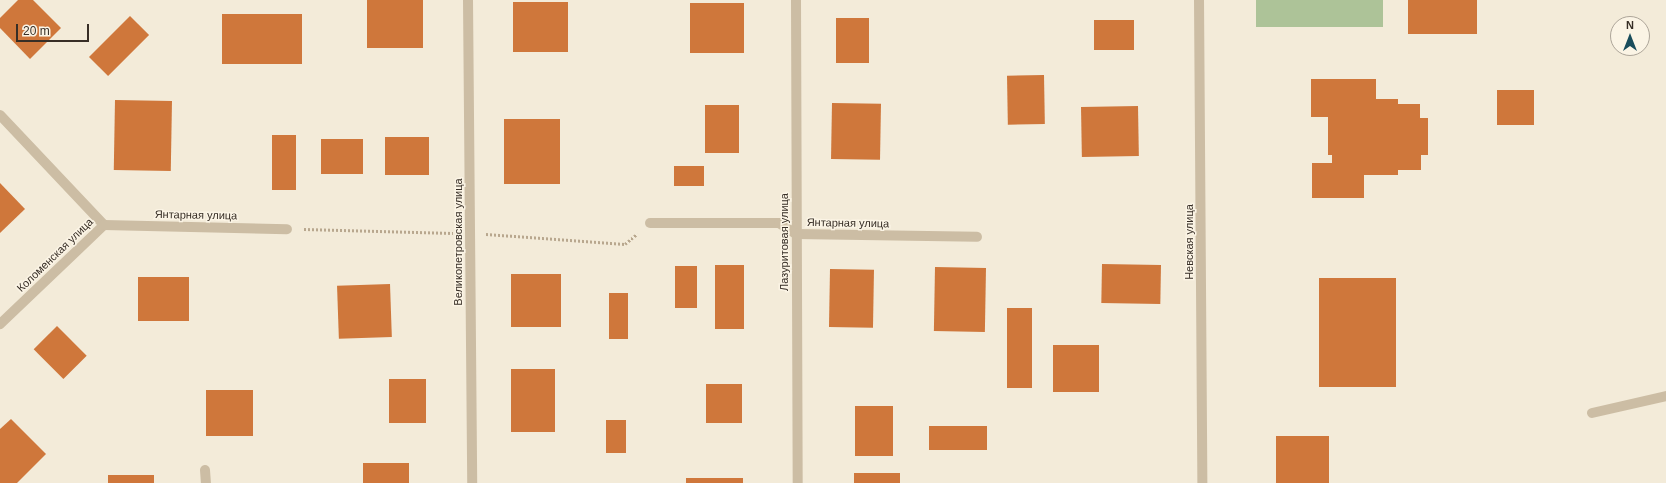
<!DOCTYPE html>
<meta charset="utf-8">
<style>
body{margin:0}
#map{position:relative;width:1666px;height:483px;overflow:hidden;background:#f3ebd9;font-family:Helvetica,sans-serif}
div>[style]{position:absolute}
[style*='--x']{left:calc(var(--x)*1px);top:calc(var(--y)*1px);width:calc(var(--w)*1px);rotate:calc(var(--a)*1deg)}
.green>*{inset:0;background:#adc398;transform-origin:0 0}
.building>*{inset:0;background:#cf773b;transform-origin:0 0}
.path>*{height:2.5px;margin-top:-1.25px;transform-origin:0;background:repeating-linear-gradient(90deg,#b8a78e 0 2px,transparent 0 4px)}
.minor>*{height:10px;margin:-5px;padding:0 5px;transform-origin:5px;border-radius:5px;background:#ccbda4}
span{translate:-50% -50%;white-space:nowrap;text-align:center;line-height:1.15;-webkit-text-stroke:3px #fbf4e5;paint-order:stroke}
.street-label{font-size:11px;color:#372e26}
.north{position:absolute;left:1610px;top:16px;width:40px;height:40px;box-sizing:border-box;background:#fbf4e5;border:1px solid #ada599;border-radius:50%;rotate:0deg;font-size:11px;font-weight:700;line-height:16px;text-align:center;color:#372e26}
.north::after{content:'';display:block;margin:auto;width:14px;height:18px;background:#194c5b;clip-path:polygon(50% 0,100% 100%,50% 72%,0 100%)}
.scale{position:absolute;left:16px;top:24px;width:73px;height:18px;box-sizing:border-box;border:2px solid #372e26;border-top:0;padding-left:5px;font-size:12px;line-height:14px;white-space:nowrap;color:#372e26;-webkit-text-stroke:3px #fbf4e5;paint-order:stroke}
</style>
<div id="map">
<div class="green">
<div style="left:1256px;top:0;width:127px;height:27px"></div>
</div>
<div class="building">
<div style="clip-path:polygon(18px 0,33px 0,61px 28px,30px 59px,0 28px,0 18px)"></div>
<div style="left:367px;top:0;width:56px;height:48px"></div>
<div style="left:1408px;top:0;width:69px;height:34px"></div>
<div style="left:513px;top:2px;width:55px;height:50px"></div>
<div style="left:690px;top:3px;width:54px;height:50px"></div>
<div style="left:222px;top:14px;width:80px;height:50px"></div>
<div style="left:130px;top:16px;width:27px;height:58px;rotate:45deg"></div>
<div style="left:836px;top:18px;width:33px;height:45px"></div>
<div style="left:1094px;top:20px;width:40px;height:30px"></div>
<div style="left:1044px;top:75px;width:49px;height:37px;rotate:89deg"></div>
<div style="clip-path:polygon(1311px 79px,1376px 79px,1376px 99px,1398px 99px,1398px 104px,1420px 104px,1420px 118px,1428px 118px,1428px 155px,1421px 155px,1421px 170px,1398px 170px,1398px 175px,1364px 175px,1364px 198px,1312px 198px,1312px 163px,1332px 163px,1332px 155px,1328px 155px,1328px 117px,1311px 117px)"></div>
<div style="left:1497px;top:90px;width:37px;height:35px"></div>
<div style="left:115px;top:100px;width:57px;height:70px;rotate:1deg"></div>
<div style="left:832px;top:103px;width:49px;height:56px;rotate:1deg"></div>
<div style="left:705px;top:105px;width:34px;height:48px"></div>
<div style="left:1138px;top:106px;width:50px;height:57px;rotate:89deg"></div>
<div style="left:504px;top:119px;width:56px;height:65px"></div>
<div style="left:272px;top:135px;width:24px;height:55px"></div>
<div style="left:385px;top:137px;width:44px;height:38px"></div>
<div style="left:321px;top:139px;width:42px;height:35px"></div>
<div style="left:674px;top:166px;width:30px;height:20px"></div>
<div style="clip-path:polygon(0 183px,25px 209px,0 233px)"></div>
<div style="left:1102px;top:264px;width:59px;height:39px;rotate:1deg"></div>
<div style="left:715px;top:265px;width:29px;height:64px"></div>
<div style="left:675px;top:266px;width:22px;height:42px"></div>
<div style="left:935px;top:267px;width:51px;height:64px;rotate:1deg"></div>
<div style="left:830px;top:269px;width:44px;height:58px;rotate:1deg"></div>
<div style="left:511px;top:274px;width:50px;height:53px"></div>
<div style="left:189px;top:277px;width:44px;height:51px;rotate:90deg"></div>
<div style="left:1319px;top:278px;width:77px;height:109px"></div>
<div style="left:390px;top:284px;width:53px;height:53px;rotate:88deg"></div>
<div style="left:609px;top:293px;width:19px;height:46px"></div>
<div style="left:1007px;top:308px;width:25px;height:80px"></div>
<div style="left:57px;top:326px;width:42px;height:33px;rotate:45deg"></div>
<div style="left:1053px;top:345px;width:46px;height:47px"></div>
<div style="left:511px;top:369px;width:44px;height:63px"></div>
<div style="left:426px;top:379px;width:44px;height:37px;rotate:90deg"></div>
<div style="left:706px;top:384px;width:36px;height:39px"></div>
<div style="left:206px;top:390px;width:47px;height:46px"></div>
<div style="left:855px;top:406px;width:38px;height:50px"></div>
<div style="clip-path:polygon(11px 419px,46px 454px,17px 483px,0 483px,0 429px)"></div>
<div style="left:606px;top:420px;width:20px;height:33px"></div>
<div style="left:929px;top:426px;width:58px;height:24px"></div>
<div style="left:1329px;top:436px;width:47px;height:53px;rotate:90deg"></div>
<div style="left:409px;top:463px;width:20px;height:46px;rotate:90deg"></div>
<div style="left:854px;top:473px;width:46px;height:10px"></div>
<div style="left:108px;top:475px;width:46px;height:8px"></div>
<div style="left:686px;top:478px;width:57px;height:5px"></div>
</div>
<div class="path">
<div style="--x:304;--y:229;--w:149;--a:1.5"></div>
<div style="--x:486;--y:234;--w:139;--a:4.1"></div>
<div style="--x:625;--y:244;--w:16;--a:-40"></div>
</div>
<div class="minor">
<div style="--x:468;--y:0;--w:483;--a:89.5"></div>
<div style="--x:796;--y:0;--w:483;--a:89.8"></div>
<div style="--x:1199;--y:0;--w:483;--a:89.6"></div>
<div style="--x:0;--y:115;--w:151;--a:46.6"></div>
<div style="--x:104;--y:225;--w:144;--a:136.4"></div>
<div style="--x:650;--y:223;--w:129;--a:0"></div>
<div style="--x:779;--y:223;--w:20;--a:33"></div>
<div style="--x:796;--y:234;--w:181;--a:0.9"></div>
<div style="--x:104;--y:225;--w:183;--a:1.3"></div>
<div style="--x:1592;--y:413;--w:76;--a:-12.9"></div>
<div style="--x:205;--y:470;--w:13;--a:86"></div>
</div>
<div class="street-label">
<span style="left:196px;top:215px;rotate:1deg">Янтарная улица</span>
<span style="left:848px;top:223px;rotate:1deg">Янтарная улица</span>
<span style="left:458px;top:242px;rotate:-90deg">Великопетровская улица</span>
<span style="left:784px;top:242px;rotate:-90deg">Лазуритовая улица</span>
<span style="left:1189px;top:242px;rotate:-90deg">Невская улица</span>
<span style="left:55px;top:255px;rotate:-44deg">Коломенская улица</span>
</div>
<div class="north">N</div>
<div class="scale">20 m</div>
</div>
